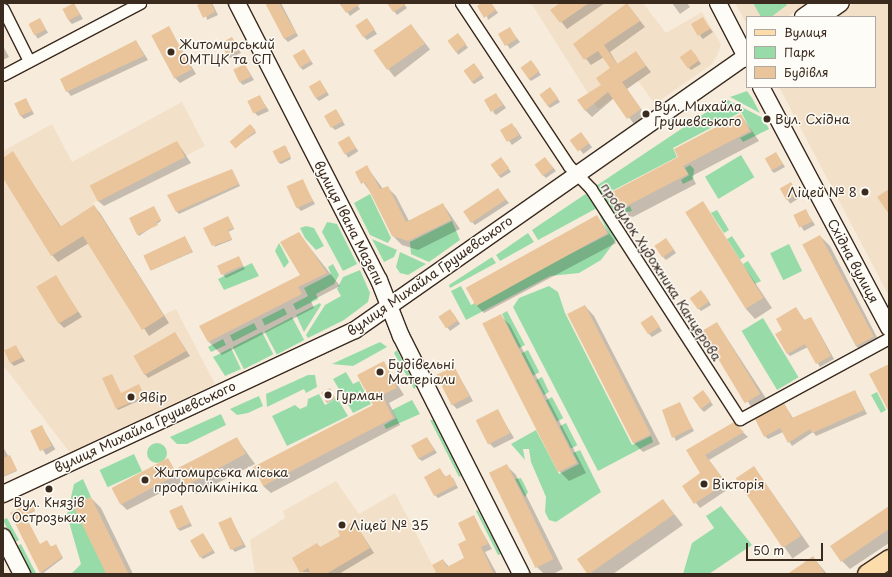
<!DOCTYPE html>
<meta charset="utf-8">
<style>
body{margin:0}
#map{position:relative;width:892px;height:577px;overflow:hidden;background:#f7ecdb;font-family:"Playpen Sans",sans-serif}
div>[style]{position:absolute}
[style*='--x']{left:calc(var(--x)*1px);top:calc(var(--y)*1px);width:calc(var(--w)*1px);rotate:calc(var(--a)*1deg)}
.built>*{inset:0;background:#f3e0c8}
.green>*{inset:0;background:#97dca8;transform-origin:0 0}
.round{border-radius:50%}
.shadow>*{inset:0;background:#0003;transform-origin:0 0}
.building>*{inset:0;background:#eac59b;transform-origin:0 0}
.roads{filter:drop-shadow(1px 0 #3b2a1e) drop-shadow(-1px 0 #3b2a1e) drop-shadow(0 1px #3b2a1e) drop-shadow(0 -1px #3b2a1e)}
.street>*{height:11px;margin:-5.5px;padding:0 5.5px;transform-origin:5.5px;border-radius:5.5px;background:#fdfcf7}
.secondary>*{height:16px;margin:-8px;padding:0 8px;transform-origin:8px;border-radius:8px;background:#fdfcf7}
.primary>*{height:18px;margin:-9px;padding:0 9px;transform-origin:9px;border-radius:9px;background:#fddcac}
.dots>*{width:11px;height:11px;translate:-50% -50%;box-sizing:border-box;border:2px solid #fdfcf7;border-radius:50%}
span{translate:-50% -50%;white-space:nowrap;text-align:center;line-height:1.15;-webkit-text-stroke:3px #fdfcf7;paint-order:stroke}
.poi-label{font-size:13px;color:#3b2a1e}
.left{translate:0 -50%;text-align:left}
.right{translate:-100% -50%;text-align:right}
.street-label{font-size:13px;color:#3b2a1e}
.frame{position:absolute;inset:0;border:4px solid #3b2a1e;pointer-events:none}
.legend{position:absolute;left:746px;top:16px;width:130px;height:72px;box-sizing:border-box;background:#fdfcf7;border:1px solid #afa8a0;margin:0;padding:5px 7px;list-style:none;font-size:12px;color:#3b2a1e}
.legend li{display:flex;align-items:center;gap:8px;height:20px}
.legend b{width:20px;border:1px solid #afa8a0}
.scale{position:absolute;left:746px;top:543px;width:77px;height:18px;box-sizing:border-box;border:2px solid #3b2a1e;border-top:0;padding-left:5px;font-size:12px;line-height:14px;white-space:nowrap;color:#3b2a1e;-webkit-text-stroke:3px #fdfcf7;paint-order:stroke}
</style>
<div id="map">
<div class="built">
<div style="clip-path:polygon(531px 3px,643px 3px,666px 33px,702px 12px,721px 44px,718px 54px,711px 65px,655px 104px,638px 81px,598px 109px)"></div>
<div style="clip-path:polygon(735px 3px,807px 3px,787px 17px,747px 17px,747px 25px)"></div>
<div style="clip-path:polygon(854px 3px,889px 3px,889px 296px,779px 87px,875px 87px,875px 17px,834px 17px)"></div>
<div style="clip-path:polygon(182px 102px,205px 146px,93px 203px,163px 315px,176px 309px,215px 384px,70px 453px,3px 365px,3px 151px,52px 124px,72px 162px)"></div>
<div style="clip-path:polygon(336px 481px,359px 514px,395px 493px,437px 574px,255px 574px,250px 540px,285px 518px,283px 511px)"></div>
</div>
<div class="green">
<div style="clip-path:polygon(753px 3px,785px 3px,787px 5px,771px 17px,761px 17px)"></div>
<div style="clip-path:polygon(747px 91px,752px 98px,760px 113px,730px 97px)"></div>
<div style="clip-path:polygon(726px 99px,763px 118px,769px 129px,743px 142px,740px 138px,752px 132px,741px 112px,673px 148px,677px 157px,610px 192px,621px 211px,630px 206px,632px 211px,616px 214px,596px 186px)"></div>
<div style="left:741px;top:155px;width:26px;height:42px;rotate:59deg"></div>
<div style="clip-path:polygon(690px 165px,694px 169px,693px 179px,683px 184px,681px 180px,689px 175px,685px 168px)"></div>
<div style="clip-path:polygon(587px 193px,597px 208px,538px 240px,532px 230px)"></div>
<div style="clip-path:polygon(370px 194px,391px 238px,388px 243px,370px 235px,354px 203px)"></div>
<div style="clip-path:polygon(717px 210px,729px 230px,724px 233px,711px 213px)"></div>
<div style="clip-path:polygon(603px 212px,616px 240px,601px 260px,579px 273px,550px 276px,466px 320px,451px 291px,461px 286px,471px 305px,609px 234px,599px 214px)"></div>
<div style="clip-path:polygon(452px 221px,460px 240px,429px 262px,411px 254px,410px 242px)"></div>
<div style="clip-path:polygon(327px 222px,337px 224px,357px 264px,343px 271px,322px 232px)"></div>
<div style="clip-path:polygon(306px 226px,314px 228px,324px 246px,316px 250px,305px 238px,300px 228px)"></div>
<div style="clip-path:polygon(528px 233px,534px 242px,500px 261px,496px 255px)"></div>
<div style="left:732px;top:236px;width:24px;height:6px;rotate:57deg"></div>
<div style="clip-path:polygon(372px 239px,397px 250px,394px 257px,384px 262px)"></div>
<div style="clip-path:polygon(279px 243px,289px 262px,284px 268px,275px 251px)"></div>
<div style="left:789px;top:244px;width:30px;height:21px;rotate:64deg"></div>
<div style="clip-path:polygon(400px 252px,426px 264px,408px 275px,400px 273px,396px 267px)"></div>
<div style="clip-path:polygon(492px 257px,496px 263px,450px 288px,449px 285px)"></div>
<div style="clip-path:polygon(748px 261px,761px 281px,755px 284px,743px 264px)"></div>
<div style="clip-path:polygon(252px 263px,259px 276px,224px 290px,218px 279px)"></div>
<div style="clip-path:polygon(333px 264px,339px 275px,334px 284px,316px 294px,318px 299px,296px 310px,293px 304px,308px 296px,304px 288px,331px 274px,328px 267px)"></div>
<div style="clip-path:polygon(360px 270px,370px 293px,368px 302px,344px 320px,308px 338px,306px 335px,325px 305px,341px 296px,337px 289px,343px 277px)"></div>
<div style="clip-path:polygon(549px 286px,558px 292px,565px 313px,632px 445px,651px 436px,653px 442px,598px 471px,513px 307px,519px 298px)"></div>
<div style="clip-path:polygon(320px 303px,321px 305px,304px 332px,296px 315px)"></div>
<div style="left:284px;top:308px;width:7px;height:25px;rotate:63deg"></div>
<div style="clip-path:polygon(507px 311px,525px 345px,519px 348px,502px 314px)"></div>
<div style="left:292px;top:317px;width:26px;height:31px;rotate:62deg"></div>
<div style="left:763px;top:318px;width:69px;height:25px;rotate:59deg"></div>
<div style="left:254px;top:323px;width:7px;height:27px;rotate:63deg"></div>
<div style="left:262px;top:332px;width:25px;height:33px;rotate:63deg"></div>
<div style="clip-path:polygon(223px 339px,226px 345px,211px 352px,208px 347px)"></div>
<div style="clip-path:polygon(380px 342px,387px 347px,353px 366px,332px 364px)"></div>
<div style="clip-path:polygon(231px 348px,241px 369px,225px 376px,213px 357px)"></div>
<div style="clip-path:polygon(397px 350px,416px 387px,414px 389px,394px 353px)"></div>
<div style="left:528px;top:350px;width:25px;height:7px;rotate:63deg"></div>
<div style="clip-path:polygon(346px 372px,353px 384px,359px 381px,371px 404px,353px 413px,333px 379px)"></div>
<div style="clip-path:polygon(308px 375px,315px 375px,317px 387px,306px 393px,304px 389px,267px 407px,266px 394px)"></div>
<div style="clip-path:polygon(542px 377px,549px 392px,544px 395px,536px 380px)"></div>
<div style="clip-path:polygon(877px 392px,886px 410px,881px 413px,871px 395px)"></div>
<div style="clip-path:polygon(319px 394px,325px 405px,337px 398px,348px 416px,287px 446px,272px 416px,295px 405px,300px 409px,307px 406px,308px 399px)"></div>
<div style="clip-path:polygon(259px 396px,263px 406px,248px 413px,237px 415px,230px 409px)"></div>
<div style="left:552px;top:397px;width:24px;height:7px;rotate:62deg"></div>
<div style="clip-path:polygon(412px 400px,420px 414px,386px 429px,384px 425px,396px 418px,392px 410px)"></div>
<div style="clip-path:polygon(221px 414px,226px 425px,187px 444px,177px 444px,170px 437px)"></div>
<div style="clip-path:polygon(430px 420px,433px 420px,461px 476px,459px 477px)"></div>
<div style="left:566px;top:423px;width:25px;height:7px;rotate:63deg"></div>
<div style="clip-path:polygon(536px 430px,559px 474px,579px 464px,573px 453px,580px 450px,601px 492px,556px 522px,549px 520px,545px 512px,546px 497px,531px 462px,529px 449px,523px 449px,525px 460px,511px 444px)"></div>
<div class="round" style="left:147px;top:443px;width:20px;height:20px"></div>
<div style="left:134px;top:454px;width:19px;height:38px;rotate:65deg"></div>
<div style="clip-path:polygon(521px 478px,528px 492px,525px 497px,515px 479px)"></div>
<div style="clip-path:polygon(83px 479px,91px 497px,74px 506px,107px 574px,71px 574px,81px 564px,67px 515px,74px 484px)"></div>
<div style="clip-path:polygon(721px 506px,752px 545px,709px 574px,683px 574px,692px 543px,714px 528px,706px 516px)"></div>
<div style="clip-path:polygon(478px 510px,501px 554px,498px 555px,476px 511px)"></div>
<div style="clip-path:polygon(7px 518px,19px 540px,14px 543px,3px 520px)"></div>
<div style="left:21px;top:544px;width:34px;height:5px;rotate:63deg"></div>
</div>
<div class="shadow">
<div style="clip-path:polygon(204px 3px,212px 3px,218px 15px,207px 20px)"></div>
<div style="clip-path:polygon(266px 3px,281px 3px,298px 36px,288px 42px,285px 39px)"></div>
<div style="clip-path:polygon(341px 3px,356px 3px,360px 9px,350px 16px)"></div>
<div style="clip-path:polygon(392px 3px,403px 3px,407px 8px,397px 15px,389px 5px)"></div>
<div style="clip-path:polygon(483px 3px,491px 3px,498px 13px,488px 20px)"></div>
<div style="clip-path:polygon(562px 3px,605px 3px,567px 29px,552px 10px)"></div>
<div style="clip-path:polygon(672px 3px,687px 3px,690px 7px,680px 14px)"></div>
<div style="clip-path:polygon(74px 4px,83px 19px,72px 24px,69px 21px)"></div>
<div style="clip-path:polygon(627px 4px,645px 27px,610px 52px,618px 65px,636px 53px,651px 72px,627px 89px,646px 116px,634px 124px,614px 98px,592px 117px,586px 111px,579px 100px,602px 85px,612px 68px,604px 57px,591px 65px,574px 44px)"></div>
<div style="left:40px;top:19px;width:16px;height:12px;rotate:60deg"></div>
<div style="clip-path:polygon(705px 22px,713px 32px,703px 39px,700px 36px)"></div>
<div style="clip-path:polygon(370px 23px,377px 34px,367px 40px,364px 37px)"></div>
<div style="left:411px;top:25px;width:31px;height:45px;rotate:52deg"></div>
<div style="clip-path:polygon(168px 27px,196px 74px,180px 83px,175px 78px)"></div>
<div style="clip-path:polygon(512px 32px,520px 42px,510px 49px,500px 35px)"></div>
<div style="left:458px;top:34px;width:17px;height:12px;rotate:54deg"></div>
<div style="clip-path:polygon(232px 38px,241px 53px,230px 58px,227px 55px)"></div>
<div style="clip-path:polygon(136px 41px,148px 60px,71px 96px,67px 91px)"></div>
<div style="clip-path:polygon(3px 46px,9px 57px,3px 60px)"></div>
<div style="clip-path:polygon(304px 50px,313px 64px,303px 70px,300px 67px)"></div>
<div style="clip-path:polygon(694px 53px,701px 64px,691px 70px,688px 67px)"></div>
<div style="clip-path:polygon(531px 61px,541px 75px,531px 81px,528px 78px)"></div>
<div style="clip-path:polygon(474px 64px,484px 78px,474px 84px,471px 81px)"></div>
<div style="clip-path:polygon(245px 65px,254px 80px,243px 85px,240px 82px)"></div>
<div style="clip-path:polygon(320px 81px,329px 95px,319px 101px,316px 98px)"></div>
<div style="clip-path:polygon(550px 88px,560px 102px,550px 108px,547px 105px)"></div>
<div style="clip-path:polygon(260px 97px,269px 111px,258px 116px,255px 113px)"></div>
<div style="clip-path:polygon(499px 98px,506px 108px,496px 115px,493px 112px)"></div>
<div style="clip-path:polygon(26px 99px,34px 114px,24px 119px,21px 116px)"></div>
<div style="clip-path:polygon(336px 110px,345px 125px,335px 130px,332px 127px)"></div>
<div style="clip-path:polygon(741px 115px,759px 141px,692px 176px,696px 184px,631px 218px,622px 209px,613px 192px,680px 157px)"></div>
<div style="clip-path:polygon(252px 126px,256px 133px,235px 147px,234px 146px)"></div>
<div style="clip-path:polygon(515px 127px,522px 138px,512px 145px,502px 131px)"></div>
<div style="left:581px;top:133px;width:18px;height:11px;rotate:52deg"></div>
<div style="left:349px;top:137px;width:17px;height:12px;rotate:57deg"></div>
<div style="clip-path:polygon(177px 142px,191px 163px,104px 206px,97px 200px)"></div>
<div style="clip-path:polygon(286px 147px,291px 159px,281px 164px,279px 163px)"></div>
<div style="clip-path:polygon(13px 153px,61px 227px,94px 206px,100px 213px,169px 323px,149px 336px,89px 243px,58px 262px,52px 255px,3px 176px,3px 159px)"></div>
<div style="clip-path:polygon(776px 153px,785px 167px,774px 173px,771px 170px)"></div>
<div style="clip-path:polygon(501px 158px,511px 172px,501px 178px,498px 175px)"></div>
<div style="clip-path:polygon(545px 158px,556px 171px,546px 178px,543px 175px)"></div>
<div style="clip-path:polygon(367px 167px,383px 189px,387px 187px,396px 196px,409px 221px,443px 204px,460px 229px,418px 250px,402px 245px,393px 236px,371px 193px,356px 172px)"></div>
<div style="clip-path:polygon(232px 170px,240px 186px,179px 214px,177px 212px,169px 196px)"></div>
<div style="clip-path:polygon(302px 181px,315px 204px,301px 211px,298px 208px)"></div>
<div style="left:791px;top:183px;width:17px;height:12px;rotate:57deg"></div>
<div style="clip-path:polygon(498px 190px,509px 203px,475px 225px,472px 222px)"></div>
<div style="clip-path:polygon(702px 203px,772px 308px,755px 319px,746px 309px)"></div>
<div style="clip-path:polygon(154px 207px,161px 221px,139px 236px,138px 234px)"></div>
<div style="clip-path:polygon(806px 211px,815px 225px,804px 231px,795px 216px)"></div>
<div style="clip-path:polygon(597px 216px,616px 243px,484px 313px,474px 303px)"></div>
<div style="clip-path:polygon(228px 217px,234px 229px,228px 232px,232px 240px,214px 247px)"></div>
<div style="clip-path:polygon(299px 234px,340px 286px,311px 301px,314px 308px,222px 355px,208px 341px,301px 275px)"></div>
<div style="clip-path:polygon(820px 236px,830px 246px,882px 347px,866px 355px,856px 346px,803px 245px)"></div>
<div style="clip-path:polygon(186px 239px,193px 252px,152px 270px)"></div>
<div style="clip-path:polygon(669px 243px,676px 253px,666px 260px,663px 257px)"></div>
<div style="clip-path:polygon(238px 257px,245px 269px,226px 278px,223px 275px)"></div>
<div style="clip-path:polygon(55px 277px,82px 317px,64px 328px,59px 323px)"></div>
<div style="clip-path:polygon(704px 294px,711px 305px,701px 311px,698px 308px)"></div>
<div style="clip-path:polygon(585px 306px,594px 316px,660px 444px,643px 452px,634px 443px,569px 314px)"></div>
<div style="clip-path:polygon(796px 308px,805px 321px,810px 318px,813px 321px,834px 359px,820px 367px,808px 347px,790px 356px,787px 353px,783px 330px)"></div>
<div style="clip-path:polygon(453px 313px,460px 324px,450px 331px,440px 317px)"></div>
<div style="clip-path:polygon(500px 315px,510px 325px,586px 473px,569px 481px,560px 472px)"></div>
<div style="clip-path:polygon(655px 320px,662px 331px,652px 337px,649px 334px)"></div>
<div style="left:717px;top:323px;width:97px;height:17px;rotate:57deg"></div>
<div style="clip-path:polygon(175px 333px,190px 356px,148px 378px,144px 373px)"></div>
<div style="clip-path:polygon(16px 347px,25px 361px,14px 366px,11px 363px)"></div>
<div style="clip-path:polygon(383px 362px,404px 395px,389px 403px,400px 425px,271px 493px,263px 486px,374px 406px)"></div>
<div style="clip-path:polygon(454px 367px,473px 401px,457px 409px,452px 404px)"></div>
<div style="clip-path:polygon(103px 379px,121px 394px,140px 387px,145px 398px,118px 410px)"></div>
<div style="clip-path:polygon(331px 390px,335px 399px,327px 403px,322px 393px)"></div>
<div style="clip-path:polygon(703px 391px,713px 405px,704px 412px,701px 409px)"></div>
<div style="clip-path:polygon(855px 391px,867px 414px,816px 436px,813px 432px,792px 446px,783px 432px,768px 439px,765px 436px,784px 404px,793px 418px)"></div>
<div style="clip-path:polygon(679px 403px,694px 431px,676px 441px,663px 411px)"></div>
<div style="clip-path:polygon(497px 410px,514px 438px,494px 448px,489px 443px)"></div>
<div style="clip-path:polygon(734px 424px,748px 437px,709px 460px,730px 488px,700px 508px,683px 486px,701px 474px,688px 450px)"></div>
<div style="left:42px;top:427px;width:26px;height:11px;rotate:59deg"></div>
<div style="clip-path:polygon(427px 438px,437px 453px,422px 461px,418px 458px)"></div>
<div style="clip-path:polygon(237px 439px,255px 464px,196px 494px,178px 468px)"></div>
<div style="clip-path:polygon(3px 447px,17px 471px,3px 477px)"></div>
<div style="clip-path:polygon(168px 459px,182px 482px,127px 510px,120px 503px)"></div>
<div style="clip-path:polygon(507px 466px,516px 475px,563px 569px,553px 574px,544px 574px,537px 567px,490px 474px)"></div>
<div style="left:754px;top:467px;width:97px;height:21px;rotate:55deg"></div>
<div style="clip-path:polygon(440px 470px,446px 477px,453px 478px,458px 488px,438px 498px,435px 495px)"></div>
<div style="clip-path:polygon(91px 498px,101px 508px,133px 574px,108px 574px)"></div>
<div style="clip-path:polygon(663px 500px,683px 525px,613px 574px,589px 574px,578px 559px)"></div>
<div style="clip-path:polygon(32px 504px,35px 511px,25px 516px,40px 545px,57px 547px,63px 558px,42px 574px,11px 513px)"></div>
<div style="clip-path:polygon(182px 506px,192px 526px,180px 531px,177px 528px)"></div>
<div style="clip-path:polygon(889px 507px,889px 543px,850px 569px,842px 561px)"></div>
<div style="clip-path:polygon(473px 516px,492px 549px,485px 552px,497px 574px,438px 574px,443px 560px,449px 567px,466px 559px)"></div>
<div style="clip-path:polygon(231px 519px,246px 547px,235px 552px,232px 549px)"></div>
<div style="clip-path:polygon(354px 522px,374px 553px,339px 574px,301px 572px,317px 544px,321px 548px,342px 536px)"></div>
<div style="clip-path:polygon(204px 535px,215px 553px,203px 559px,200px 556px)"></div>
<div style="clip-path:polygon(813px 557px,827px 574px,789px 574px)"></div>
</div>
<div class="building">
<div style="left:74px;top:3px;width:13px;height:13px;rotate:63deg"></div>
<div style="clip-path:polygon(202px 3px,211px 3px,215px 12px,203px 18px,197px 5px)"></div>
<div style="clip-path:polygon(265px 3px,279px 3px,296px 33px,284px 39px)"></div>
<div style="clip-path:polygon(339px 3px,362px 3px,346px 13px)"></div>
<div style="clip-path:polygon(387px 3px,408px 3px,393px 12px)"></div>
<div style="clip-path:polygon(481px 3px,491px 3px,496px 10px,484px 18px,477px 6px)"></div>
<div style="clip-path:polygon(560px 3px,589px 3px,560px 23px,550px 10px)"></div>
<div style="clip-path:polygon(627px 3px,640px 21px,604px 45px,617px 64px,636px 51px,646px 66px,622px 82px,641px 109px,627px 119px,608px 92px,585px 111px,577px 100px,601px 85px,596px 78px,610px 68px,598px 51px,584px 60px,573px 44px)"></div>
<div style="left:703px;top:17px;width:14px;height:14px;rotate:60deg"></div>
<div style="left:40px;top:18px;width:13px;height:13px;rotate:63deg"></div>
<div style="left:367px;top:18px;width:14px;height:14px;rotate:56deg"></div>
<div style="left:411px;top:24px;width:24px;height:46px;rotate:55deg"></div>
<div style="left:169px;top:26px;width:49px;height:20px;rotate:62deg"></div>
<div style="left:510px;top:27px;width:14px;height:14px;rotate:60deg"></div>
<div style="left:458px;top:33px;width:14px;height:13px;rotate:54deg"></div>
<div style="left:232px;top:37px;width:15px;height:13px;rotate:62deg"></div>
<div style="clip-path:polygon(136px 40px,144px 56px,66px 92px,60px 79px)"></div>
<div style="left:304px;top:49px;width:14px;height:13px;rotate:60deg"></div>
<div style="left:691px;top:49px;width:14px;height:14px;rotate:54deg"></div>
<div style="left:531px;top:60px;width:14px;height:13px;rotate:54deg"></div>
<div style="left:474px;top:63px;width:14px;height:13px;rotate:54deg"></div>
<div style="left:245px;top:64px;width:14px;height:13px;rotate:65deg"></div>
<div style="left:320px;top:80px;width:14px;height:13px;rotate:60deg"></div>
<div style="left:550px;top:87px;width:14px;height:13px;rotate:54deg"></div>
<div style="left:496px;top:93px;width:14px;height:14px;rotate:60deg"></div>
<div style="left:260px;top:95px;width:14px;height:14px;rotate:65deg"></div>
<div style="left:26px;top:98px;width:14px;height:13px;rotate:65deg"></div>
<div style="left:336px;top:109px;width:14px;height:14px;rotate:60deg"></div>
<div style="clip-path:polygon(741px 114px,750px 131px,683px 166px,688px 174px,621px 209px,612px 192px,678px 157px,674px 149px)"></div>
<div style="left:512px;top:123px;width:14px;height:14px;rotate:60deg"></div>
<div style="left:250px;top:124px;width:9px;height:27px;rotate:49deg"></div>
<div style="left:581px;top:132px;width:14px;height:14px;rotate:54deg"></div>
<div style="left:349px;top:136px;width:14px;height:13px;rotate:60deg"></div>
<div style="left:177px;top:141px;width:18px;height:98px;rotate:63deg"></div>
<div style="left:285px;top:145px;width:13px;height:14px;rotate:63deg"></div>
<div style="clip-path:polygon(13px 151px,60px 227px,94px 205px,164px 316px,142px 330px,83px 236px,51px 256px,3px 178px,3px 158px)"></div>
<div style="left:776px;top:152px;width:14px;height:13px;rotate:60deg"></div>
<div style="left:501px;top:157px;width:14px;height:13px;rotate:54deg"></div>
<div style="left:545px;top:157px;width:14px;height:13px;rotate:54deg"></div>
<div style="clip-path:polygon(367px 165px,380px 189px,388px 186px,406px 222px,443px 203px,451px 220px,408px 241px,392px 236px,365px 182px,361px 184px,355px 172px)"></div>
<div style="clip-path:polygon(232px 169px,239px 184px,176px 212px,167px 195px)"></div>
<div style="left:303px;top:179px;width:24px;height:18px;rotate:66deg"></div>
<div style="left:791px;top:182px;width:14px;height:13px;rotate:60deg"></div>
<div style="left:498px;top:188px;width:14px;height:42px;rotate:56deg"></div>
<div style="clip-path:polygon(889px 189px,889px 214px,877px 197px)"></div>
<div style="left:703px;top:201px;width:114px;height:21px;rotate:58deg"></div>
<div style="clip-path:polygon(154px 206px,161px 220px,156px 222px,158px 225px,137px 235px,129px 218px)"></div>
<div style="left:806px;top:209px;width:14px;height:14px;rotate:65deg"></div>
<div style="left:597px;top:215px;width:21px;height:150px;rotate:61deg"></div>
<div style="clip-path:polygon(228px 216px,234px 228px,228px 230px,232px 239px,212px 246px,203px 228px)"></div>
<div style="clip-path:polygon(299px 232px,327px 273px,298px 287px,302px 294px,208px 342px,199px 326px,300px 275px,280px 242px)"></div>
<div style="left:820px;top:235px;width:115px;height:20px;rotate:62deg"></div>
<div style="left:185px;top:236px;width:17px;height:46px;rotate:65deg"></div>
<div style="left:666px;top:238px;width:14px;height:14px;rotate:56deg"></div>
<div style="left:239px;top:256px;width:10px;height:24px;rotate:66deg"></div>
<div style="left:56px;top:275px;width:43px;height:23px;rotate:59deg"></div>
<div style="left:701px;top:290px;width:14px;height:14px;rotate:54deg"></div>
<div style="left:585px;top:305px;width:145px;height:20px;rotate:63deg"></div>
<div style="clip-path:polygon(796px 307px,804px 320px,811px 317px,831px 356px,816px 364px,805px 344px,787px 354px,775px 334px,782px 330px,776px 319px)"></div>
<div style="left:450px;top:309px;width:14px;height:14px;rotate:56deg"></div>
<div style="left:501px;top:314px;width:167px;height:21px;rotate:63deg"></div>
<div style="left:652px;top:315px;width:14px;height:14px;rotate:56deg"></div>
<div style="left:717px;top:322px;width:84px;height:18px;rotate:59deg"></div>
<div style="left:175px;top:332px;width:22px;height:48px;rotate:60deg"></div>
<div style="left:16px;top:345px;width:14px;height:13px;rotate:65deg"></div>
<div style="clip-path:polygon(384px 361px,397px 388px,382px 395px,393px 418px,263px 486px,253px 467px,373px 405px,357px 375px)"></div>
<div style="clip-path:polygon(889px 364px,889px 412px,869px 374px)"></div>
<div style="left:454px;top:366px;width:34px;height:20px;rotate:63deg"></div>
<div style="clip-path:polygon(112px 374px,121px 393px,139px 384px,144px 396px,116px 409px,102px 378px)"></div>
<div style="left:330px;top:388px;width:11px;height:10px;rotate:63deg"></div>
<div style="left:703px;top:390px;width:14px;height:13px;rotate:54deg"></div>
<div style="clip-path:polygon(855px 390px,864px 410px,812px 433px,810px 429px,788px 443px,780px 428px,764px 437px,755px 419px,784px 403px,792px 418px)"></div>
<div style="clip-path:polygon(680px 402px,692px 428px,672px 438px,662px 410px)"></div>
<div style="left:498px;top:409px;width:27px;height:25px;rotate:63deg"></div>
<div style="clip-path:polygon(734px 422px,744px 432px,705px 455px,726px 483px,694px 504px,682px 486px,700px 473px,686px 450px)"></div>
<div style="left:42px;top:425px;width:23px;height:13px;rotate:65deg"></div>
<div style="left:237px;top:437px;width:19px;height:68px;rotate:62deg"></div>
<div style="left:427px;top:437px;width:15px;height:18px;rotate:62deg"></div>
<div style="clip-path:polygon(10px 455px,17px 470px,3px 476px,3px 458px)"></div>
<div style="left:168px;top:458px;width:19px;height:64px;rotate:62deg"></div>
<div style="left:507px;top:464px;width:106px;height:20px;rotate:64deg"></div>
<div style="left:754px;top:466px;width:84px;height:22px;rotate:56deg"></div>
<div style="clip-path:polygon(440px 468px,445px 477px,450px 474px,456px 485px,434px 496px,424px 477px)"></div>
<div style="left:91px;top:497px;width:86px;height:20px;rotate:64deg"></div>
<div style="left:663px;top:499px;width:19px;height:105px;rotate:55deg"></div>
<div style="clip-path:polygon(31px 502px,35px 510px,25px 515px,40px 544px,47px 540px,51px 547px,56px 544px,62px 557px,40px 573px,10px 513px)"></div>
<div style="left:182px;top:505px;width:20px;height:14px;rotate:66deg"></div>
<div style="clip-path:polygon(889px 506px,889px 529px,841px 562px,830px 546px)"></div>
<div style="clip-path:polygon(474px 515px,488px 544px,481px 547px,494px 574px,432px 574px,436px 572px,432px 565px,443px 559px,447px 567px,464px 558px,458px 544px,466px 540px,458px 523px)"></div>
<div style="left:231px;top:517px;width:30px;height:14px;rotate:66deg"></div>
<div style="clip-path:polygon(354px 521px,370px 548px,326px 574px,311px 574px,308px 568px,300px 573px,292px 558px,317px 543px,320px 547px,340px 536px,338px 531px)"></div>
<div style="left:203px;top:533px;width:20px;height:15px;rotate:60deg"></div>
<div style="clip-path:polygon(813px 556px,825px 574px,787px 574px,802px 564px)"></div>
</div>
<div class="roads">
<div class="street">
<div style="--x:461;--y:3;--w:196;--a:56.5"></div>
<div style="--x:569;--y:166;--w:32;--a:46"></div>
<div style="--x:591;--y:189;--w:274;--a:57.1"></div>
<div style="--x:740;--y:419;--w:170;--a:-28.5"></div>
<div style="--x:3;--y:9;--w:58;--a:63.4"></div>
<div style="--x:3;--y:75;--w:155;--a:-27.7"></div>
</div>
<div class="secondary">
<div style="--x:237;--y:3;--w:311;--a:62.9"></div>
<div style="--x:379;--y:280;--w:60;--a:68.6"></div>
<div style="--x:401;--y:336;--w:267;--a:63.2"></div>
<div style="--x:718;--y:3;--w:63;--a:62.6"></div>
<div style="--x:803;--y:17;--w:24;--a:-35"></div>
<div style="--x:821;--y:17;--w:24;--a:-35"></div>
<div style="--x:761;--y:87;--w:273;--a:62"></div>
<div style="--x:3;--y:494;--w:388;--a:-25"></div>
<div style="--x:355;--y:330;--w:478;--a:-35"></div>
<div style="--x:3;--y:537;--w:42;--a:62.8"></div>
</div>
<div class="primary">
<div style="--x:867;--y:574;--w:27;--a:-34"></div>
</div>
</div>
<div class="dots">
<div style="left:171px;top:52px;background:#3b2a1e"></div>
<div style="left:646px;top:114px;background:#3b2a1e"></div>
<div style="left:767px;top:119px;background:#3b2a1e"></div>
<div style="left:865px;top:192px;background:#3b2a1e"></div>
<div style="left:380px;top:372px;background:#3b2a1e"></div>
<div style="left:328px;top:395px;background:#3b2a1e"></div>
<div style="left:131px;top:397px;background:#3b2a1e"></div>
<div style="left:145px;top:480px;background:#3b2a1e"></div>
<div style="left:704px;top:484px;background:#3b2a1e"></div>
<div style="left:49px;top:489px;background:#3b2a1e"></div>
<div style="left:342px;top:525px;background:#3b2a1e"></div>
</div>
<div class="poi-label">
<span class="left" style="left:179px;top:52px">Житомирський<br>ОМТЦК та СП</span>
<span class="left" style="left:654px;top:114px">Вул. Михайла<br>Грушевського</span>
<span class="left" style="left:775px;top:119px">Вул. Східна</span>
<span class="right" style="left:857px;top:192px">Ліцей № 8</span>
<span class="left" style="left:388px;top:372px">Будівельні<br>Матеріали</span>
<span class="left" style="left:336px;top:395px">Гурман</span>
<span class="left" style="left:139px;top:397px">Явір</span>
<span class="left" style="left:154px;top:480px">Житомирська міська<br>профполіклініка</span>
<span class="left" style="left:712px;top:484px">Вікторія</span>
<span style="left:49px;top:510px">Вул. Князів<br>Острозьких</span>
<span class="left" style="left:350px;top:525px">Ліцей № 35</span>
</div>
<div class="street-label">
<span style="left:349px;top:223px;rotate:63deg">вулиця Івана Мазепи</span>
<span style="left:853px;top:261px;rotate:62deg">Східна вулиця</span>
<span style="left:661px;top:272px;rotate:57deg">провулок Художника Канцерова</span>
<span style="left:430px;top:276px;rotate:-35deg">вулиця Михайла Грушевського</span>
<span style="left:145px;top:427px;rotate:-25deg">вулиця Михайла Грушевського</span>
</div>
<div class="frame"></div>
<ul class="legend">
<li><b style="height:5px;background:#fddcac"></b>Вулиця</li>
<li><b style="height:11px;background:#97dca8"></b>Парк</li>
<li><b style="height:11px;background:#eac59b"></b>Будівля</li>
</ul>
<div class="scale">50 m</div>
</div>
